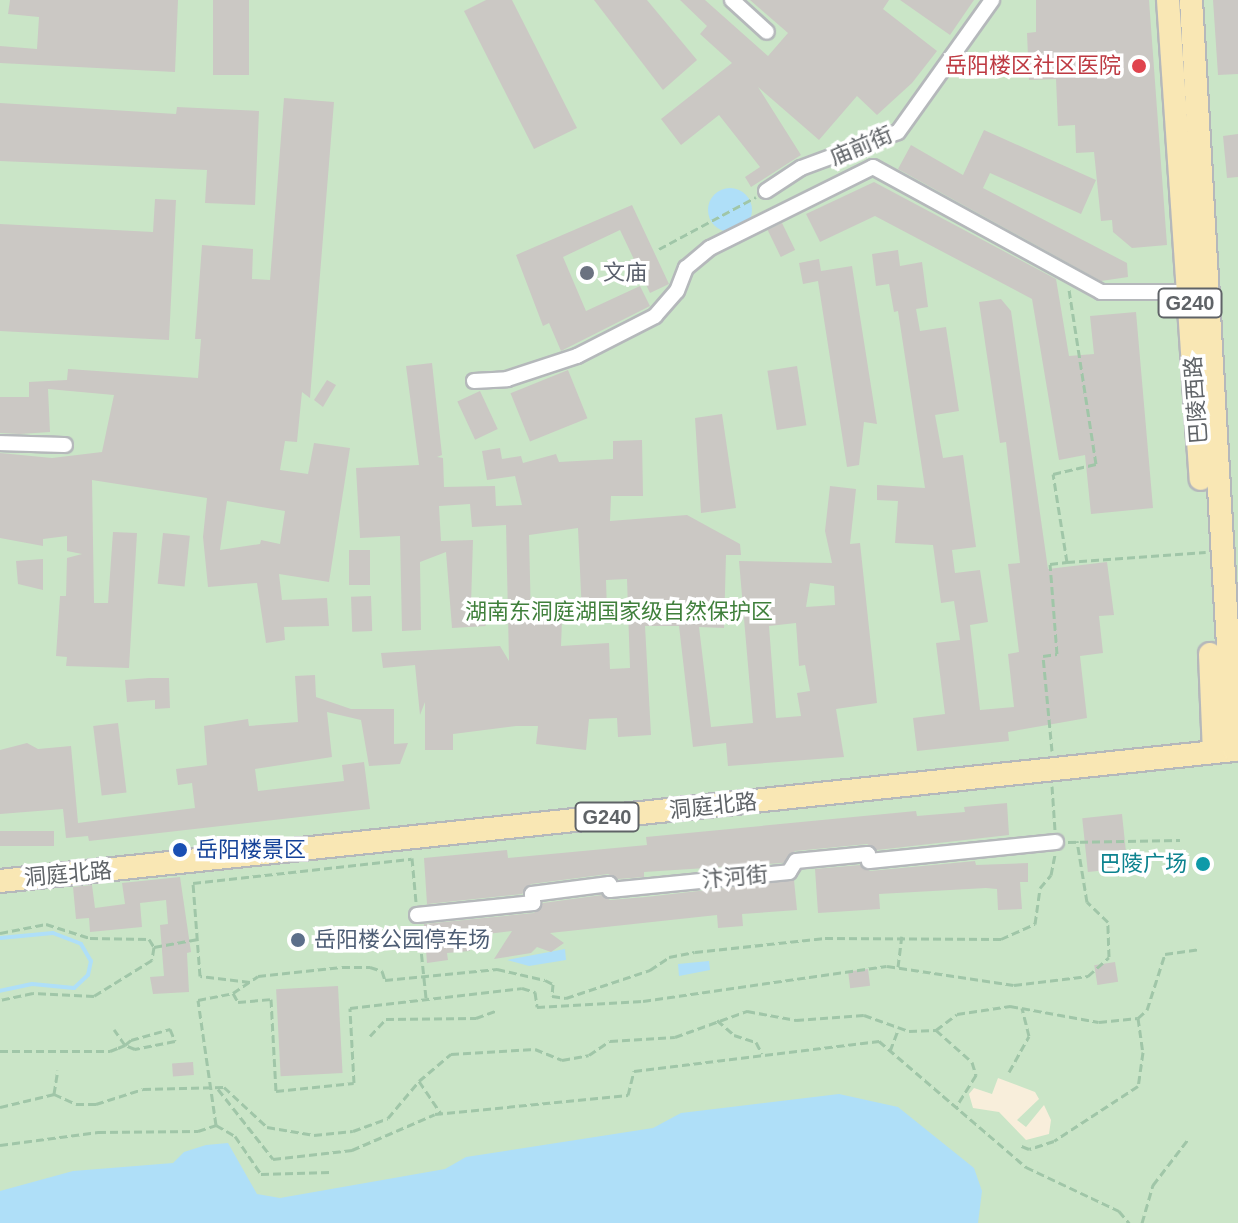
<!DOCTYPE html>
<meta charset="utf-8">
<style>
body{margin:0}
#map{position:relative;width:1238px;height:1223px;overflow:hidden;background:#f0ede8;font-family:Helvetica,"Noto Sans SC",sans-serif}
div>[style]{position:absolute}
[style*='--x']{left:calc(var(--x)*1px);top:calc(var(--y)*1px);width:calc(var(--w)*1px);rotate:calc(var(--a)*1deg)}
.green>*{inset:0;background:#cae5c7;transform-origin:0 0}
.sand>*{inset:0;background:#f8eedb}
.water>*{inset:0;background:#afdff8}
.round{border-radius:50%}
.stream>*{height:4px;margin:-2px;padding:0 2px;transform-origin:2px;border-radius:2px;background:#afdff8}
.building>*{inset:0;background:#cbc8c4;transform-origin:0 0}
.path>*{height:3px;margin-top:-1.5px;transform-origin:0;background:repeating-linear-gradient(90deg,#a0c6a8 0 8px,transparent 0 12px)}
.roads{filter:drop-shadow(2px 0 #b5b8bb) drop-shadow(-2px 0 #b5b8bb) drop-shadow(0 2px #b5b8bb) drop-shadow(0 -2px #b5b8bb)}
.street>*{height:14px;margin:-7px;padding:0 7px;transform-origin:7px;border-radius:7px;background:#fff}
.primary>*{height:22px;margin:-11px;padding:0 11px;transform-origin:11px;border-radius:11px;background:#f9e7b4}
.dots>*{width:22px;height:22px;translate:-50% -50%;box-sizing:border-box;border:4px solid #fff;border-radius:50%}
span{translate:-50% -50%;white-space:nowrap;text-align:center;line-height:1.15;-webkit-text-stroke:7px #fff;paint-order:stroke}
.shield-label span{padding:2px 6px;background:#fff;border:2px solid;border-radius:6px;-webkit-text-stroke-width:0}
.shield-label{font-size:20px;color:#5f6367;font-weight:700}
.health-label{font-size:22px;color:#be3a42}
.right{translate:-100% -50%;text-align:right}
.street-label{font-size:22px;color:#5f6367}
.worship-label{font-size:22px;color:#5b616d}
.left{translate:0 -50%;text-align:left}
.park-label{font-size:22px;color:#40803c}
.transit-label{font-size:22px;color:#164399}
.culture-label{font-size:22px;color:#0d838f}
.service-label{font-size:22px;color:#4e5e75}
</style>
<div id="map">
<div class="green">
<div style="left:0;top:0;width:1238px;height:1223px"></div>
</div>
<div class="sand">
<div style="clip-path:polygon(998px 1078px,1035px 1092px,1039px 1099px,1017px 1120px,1026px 1127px,1044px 1105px,1051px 1120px,1049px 1134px,1026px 1140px,999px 1112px,973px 1108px,969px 1094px,974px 1088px,992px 1094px)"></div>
</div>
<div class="water">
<div class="round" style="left:708px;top:188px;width:44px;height:44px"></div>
<div style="clip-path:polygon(565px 949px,566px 960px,529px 966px,507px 960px)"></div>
<div style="clip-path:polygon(709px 961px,710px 970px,679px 976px,678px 964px)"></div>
<div style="clip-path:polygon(839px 1094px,898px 1107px,974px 1168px,982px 1191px,978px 1223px,0 1223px,0 1191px,73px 1171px,173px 1163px,184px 1152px,206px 1145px,228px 1143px,257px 1194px,280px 1198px,445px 1169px,466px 1157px,653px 1128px,681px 1113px)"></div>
</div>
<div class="stream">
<div style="--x:0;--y:938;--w:53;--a:-5.4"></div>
<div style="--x:53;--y:933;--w:30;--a:21"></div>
<div style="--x:81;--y:944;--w:20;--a:60"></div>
<div style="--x:91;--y:961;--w:14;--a:102"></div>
<div style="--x:88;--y:975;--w:19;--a:137"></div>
<div style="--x:74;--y:988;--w:42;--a:-174.6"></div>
<div style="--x:32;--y:984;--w:33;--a:168"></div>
</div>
<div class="building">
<div style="clip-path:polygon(10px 0,178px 0,175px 72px,0 63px,0 46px,37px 49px,39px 17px,8px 14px)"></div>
<div style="left:213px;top:0;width:36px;height:75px"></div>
<div style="clip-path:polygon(486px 0,512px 0,577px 128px,534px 149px,464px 11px)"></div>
<div style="clip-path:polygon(594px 0,647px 0,697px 60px,663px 90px)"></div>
<div style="clip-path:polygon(680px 0,705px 0,768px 56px,788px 33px,750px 0,889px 0,883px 9px,937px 51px,912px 83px,877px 115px,857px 96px,819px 140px,758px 87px,801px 155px,751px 187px,745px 177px,760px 167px,719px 115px,681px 145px,661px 119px,732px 63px,700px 34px,707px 26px)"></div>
<div style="clip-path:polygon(900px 0,974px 0,950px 35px)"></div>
<div style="clip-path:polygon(1036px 0,1149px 0,1167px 245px,1132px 248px,1113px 232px,1112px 220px,1101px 221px,1094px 152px,1076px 153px,1075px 125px,1058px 126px,1056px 79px,1029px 80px,1027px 33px,1036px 32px)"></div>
<div style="clip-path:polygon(1213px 0,1238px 0,1238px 74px,1218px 75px)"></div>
<div style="clip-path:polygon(evenodd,284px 98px,334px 102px,310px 398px,302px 392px,297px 442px,285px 441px,280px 470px,308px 474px,314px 443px,350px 448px,329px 582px,279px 574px,282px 600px,327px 598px,329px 626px,284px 627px,285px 640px,266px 643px,257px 583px,208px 587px,203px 537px,207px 498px,92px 480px,94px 603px,108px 603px,113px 532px,137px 533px,129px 668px,66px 666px,67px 657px,56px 656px,60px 596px,66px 596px,67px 558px,82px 554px,67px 551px,67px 536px,43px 539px,43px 546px,0 538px,0 453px,52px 458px,102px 452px,114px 395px,48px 389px,50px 432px,20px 434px,0 433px,0 397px,29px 397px,29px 382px,67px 380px,68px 369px,198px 378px,201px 339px,195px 339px,202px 245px,253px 249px,252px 279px,270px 280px,284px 98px,227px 501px,285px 511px,280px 544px,261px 540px,260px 544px,220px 550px,227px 501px)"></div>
<div style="clip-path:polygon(0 103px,176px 114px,177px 107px,259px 111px,255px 205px,205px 203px,207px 170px,0 161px)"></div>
<div style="clip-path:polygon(984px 130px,1096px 180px,1081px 214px,990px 173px,983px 188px,1127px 263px,1128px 277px,1101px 281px,898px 169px,911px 145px,963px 175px)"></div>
<div style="clip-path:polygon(1238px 134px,1238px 177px,1227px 178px,1223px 136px)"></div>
<div style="clip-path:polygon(874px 182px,1056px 279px,1069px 356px,1094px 354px,1090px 316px,1136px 312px,1153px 508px,1091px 514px,1085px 455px,1059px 460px,1032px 299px,875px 216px,820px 242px,806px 214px)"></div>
<div style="clip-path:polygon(155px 199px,176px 200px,169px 340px,0 331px,0 224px,153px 232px)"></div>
<div style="clip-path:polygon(632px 205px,669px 284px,650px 293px,620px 230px,563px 257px,586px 311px,640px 286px,650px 306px,561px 351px,549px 323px,543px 326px,516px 255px)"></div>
<div style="left:782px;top:223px;width:30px;height:16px;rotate:64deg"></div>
<div style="clip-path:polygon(898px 250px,900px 266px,922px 262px,928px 307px,916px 309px,920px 331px,946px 327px,959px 411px,935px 415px,943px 458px,963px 455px,976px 547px,952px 550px,955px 573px,980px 570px,988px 622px,970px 625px,980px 710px,1014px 707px,1008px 654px,1019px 652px,1008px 564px,1020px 563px,1006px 442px,1000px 443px,979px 302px,1001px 299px,1011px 311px,1048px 569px,1107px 562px,1114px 615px,1099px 616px,1103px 653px,1080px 656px,1087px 718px,1008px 732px,1009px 741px,917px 751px,913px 718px,945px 714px,936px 643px,960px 640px,954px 601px,941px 603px,933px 545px,895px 543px,898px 501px,877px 500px,877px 485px,925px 488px,898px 311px,894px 312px,889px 284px,876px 286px,872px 254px)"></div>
<div style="clip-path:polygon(819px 259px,821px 271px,852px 266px,877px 424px,864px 422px,859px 465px,847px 467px,818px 281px,803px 284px,799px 263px)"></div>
<div style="clip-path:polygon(evenodd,432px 363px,442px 455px,437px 457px,443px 458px,444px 487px,495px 486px,496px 506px,522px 505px,515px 476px,487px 480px,482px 451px,500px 448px,502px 459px,521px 456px,523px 463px,556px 454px,559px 462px,613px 459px,613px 441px,642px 440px,643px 496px,611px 496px,610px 521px,687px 515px,740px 544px,741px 555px,726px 555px,724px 628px,699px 627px,711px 727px,753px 723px,739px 561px,832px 563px,825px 531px,830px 486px,856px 489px,850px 544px,860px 543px,877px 703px,836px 709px,844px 757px,728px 766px,726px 743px,693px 747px,679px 626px,645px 626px,651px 735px,618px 737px,617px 718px,589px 719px,586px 750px,536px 744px,538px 726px,516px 726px,453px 734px,453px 750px,425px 750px,425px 702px,420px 715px,415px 665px,383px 668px,381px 653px,500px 646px,509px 661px,506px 525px,472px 527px,470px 504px,439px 506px,441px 541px,473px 540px,471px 604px,486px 626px,452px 628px,446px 552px,420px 562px,421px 630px,402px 631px,400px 536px,360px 538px,356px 468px,419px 465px,406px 366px,432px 363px,578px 528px,582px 614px,607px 612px,606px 580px,627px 579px,630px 668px,610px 669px,609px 643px,561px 646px,562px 620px,531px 620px,529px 535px,578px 528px,432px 363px,810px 583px,834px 586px,835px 605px,806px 607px,810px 583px,432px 363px,796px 623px,799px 666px,805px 665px,810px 691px,797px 693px,801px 716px,776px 718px,769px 626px,796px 623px)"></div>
<div style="left:797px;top:366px;width:60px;height:30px;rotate:81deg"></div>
<div style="left:568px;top:370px;width:52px;height:62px;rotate:68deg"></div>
<div style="clip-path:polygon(327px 380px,336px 385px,323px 407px,314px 400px)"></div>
<div style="left:480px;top:391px;width:42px;height:25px;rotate:65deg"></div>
<div style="clip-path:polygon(722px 414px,736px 508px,701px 513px,695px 418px)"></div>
<div style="left:163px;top:533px;width:27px;height:51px;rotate:6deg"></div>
<div style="left:349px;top:550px;width:21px;height:35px"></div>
<div style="clip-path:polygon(43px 559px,43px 590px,18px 584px,16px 561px)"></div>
<div style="left:371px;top:596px;width:35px;height:20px;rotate:88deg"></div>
<div style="clip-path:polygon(315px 675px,316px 697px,351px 709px,394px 709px,394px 744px,408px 743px,400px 764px,369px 766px,361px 720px,327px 712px,332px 757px,255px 769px,258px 791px,344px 781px,342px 765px,364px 762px,370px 809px,89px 841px,88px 836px,66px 838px,63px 809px,0 814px,0 750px,27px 743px,38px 749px,71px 746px,78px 823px,195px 808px,192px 783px,178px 785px,176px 769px,207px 765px,204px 726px,248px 719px,249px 726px,298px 722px,295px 676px)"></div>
<div style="clip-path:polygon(149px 678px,169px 678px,170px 708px,155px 709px,155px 700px,127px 702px,125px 680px)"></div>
<div style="left:118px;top:723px;width:70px;height:25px;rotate:83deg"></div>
<div style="clip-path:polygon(1007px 803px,1009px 835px,877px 850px,867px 844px,795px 851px,783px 863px,644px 872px,644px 877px,618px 879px,608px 874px,531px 884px,522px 894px,427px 904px,424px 858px,507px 850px,508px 858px,647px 845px,646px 837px,916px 811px,917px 816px,965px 812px,964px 807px)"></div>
<div style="left:1122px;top:814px;width:54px;height:40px;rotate:84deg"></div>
<div style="left:54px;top:831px;width:15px;height:54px;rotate:90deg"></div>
<div style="clip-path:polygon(975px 861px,976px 865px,1028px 863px,1028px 882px,1020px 882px,1022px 909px,998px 910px,997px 889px,986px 888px,879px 894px,880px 909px,818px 913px,815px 869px,860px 865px,870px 871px)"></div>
<div style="clip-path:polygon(180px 877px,191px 952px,187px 953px,189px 992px,153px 994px,150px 977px,164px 976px,160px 925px,168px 924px,166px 900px,140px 903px,142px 927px,90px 932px,89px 918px,76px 919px,73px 887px,92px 885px,95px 908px,125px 904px,122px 883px)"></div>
<div style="clip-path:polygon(794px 880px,797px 910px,742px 914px,743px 926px,718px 928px,717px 915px,550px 933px,564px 943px,551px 952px,537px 947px,531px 953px,494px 959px,512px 931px,470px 936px,470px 951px,447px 953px,448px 960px,427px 963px,424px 924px,534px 913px,543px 903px,602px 895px,610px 900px,646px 897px)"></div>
<div style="left:1115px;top:962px;width:20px;height:21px;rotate:81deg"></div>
<div style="left:868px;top:969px;width:17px;height:20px;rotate:83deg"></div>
<div style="left:338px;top:986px;width:87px;height:62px;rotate:87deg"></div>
<div style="left:193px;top:1062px;width:13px;height:21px;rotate:86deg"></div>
</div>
<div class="path">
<div style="--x:659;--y:249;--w:110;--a:-28.2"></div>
<div style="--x:1067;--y:562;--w:139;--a:-4.1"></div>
<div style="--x:1052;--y:751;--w:95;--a:-95.4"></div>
<div style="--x:1043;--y:656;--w:14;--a:-8"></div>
<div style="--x:1057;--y:654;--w:90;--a:-94.4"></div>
<div style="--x:1050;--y:564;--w:17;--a:-7"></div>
<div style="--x:1067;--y:562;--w:89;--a:-99"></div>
<div style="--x:1053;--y:474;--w:44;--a:-13.1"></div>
<div style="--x:1096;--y:464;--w:177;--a:-98.8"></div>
<div style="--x:1052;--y:786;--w:44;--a:86.1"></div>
<div style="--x:1068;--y:842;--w:112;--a:-1"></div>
<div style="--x:412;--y:858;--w:44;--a:84.8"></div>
<div style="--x:419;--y:930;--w:68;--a:84.1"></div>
<div style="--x:0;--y:933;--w:47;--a:-11.1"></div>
<div style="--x:46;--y:924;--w:46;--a:17.7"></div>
<div style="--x:90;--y:938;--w:59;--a:1"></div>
<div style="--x:149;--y:939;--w:9;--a:58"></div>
<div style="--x:154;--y:947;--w:13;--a:99"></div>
<div style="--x:152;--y:960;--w:68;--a:148.2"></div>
<div style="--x:94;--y:996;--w:61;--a:-177.2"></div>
<div style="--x:33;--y:993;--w:34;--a:168"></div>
<div style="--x:154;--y:947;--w:45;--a:-10.3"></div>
<div style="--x:898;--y:967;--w:31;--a:-83"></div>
<div style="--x:250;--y:982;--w:50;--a:-173.2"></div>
<div style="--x:200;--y:976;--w:93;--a:-94.3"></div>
<div style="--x:193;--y:883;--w:220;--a:-6.3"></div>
<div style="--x:233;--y:993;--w:10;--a:61"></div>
<div style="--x:238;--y:1002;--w:33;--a:-5"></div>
<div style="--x:271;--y:999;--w:92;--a:86.9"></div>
<div style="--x:276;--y:1091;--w:78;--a:-5.9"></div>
<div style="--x:354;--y:1083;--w:75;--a:-93.1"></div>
<div style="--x:350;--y:1008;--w:173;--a:-6.6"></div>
<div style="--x:522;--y:988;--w:14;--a:17"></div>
<div style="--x:535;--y:992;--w:15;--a:82"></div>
<div style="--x:537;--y:1007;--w:106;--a:-3.2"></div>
<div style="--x:643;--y:1001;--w:246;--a:-8.2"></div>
<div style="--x:887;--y:966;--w:128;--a:8.5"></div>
<div style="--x:1014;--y:985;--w:75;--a:-6.9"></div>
<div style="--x:1088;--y:976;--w:28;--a:-42"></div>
<div style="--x:1109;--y:957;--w:35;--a:-92"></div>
<div style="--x:1108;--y:922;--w:29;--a:-136"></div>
<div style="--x:1087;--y:902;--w:62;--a:-99.3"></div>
<div style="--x:1138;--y:1018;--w:12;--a:-42"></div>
<div style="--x:1147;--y:1010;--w:59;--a:-72.2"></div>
<div style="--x:1165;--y:954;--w:34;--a:-8"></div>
<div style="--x:717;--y:1020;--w:23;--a:41"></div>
<div style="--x:734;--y:1035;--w:23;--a:18"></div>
<div style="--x:756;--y:1042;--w:13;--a:63"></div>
<div style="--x:936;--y:1030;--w:48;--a:41.6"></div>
<div style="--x:972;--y:1062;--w:14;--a:73"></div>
<div style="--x:976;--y:1075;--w:38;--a:122"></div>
<div style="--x:370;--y:1036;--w:23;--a:-47"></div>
<div style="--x:386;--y:1019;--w:90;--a:-0.6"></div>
<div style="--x:476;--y:1018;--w:23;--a:-20"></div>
<div style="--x:0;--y:1051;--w:110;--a:0"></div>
<div style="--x:110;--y:1051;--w:9;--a:-21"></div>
<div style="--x:118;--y:1048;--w:8;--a:-23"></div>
<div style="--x:125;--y:1045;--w:8;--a:-40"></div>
<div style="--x:131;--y:1040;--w:41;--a:-15.8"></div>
<div style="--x:170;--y:1029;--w:13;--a:67"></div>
<div style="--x:175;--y:1041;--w:41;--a:168.7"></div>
<div style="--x:135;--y:1049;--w:11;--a:-158"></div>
<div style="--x:125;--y:1045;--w:19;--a:-125"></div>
<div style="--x:890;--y:1051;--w:25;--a:-69"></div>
<div style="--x:1009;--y:1072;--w:41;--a:-60.9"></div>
<div style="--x:1029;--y:1036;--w:29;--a:-104"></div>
<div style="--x:419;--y:1081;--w:40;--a:56"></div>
<div style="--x:218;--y:1089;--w:89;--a:51.8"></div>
<div style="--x:273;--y:1159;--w:80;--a:-6.5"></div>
<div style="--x:352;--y:1150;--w:90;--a:-23.4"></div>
<div style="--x:435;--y:1114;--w:194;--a:-5.6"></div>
<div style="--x:628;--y:1095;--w:25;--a:-76"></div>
<div style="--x:634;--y:1071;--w:247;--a:-7"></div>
<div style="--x:879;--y:1041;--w:194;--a:40.6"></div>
<div style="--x:1026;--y:1167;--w:103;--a:25.3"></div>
<div style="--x:1119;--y:1211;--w:16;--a:50"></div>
<div style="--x:54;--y:1094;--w:24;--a:-81"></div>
<div style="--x:0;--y:1107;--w:56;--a:-13.5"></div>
<div style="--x:54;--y:1094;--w:24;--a:24"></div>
<div style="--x:76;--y:1104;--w:20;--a:0"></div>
<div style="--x:96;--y:1104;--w:49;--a:-17.7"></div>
<div style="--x:143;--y:1089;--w:81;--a:-1.4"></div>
<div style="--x:224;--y:1087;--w:59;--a:42.9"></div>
<div style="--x:267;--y:1127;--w:48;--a:9.7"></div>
<div style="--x:314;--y:1135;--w:39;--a:-6"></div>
<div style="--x:353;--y:1131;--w:37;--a:-20"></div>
<div style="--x:388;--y:1118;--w:48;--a:-50"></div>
<div style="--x:419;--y:1081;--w:42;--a:-40.2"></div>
<div style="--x:451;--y:1054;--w:84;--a:-3.4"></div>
<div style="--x:535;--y:1049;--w:29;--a:22"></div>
<div style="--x:562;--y:1060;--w:27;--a:-10"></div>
<div style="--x:589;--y:1055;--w:25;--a:-34"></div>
<div style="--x:610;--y:1041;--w:65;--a:-3.5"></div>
<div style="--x:675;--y:1037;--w:77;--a:-19.9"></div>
<div style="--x:747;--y:1011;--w:50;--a:10.4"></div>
<div style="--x:796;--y:1020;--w:68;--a:-4.2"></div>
<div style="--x:864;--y:1015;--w:48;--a:19.6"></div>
<div style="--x:909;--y:1031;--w:27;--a:-2"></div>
<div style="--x:936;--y:1030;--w:26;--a:-37"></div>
<div style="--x:957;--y:1014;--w:54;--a:-8.6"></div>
<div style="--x:1010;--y:1006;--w:90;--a:10.2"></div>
<div style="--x:1099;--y:1022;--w:39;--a:-6"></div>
<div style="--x:1138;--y:1018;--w:34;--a:82"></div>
<div style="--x:1143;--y:1052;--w:34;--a:98"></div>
<div style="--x:1138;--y:1086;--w:100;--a:146.8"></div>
<div style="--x:1054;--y:1141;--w:26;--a:162"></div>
<div style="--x:1029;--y:1149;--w:11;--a:-158"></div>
<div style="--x:216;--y:1125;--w:126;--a:-98.2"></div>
<div style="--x:198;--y:1000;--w:36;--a:-11"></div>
<div style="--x:233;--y:993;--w:30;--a:-34"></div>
<div style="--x:258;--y:976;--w:84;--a:-6.1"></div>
<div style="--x:342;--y:967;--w:28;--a:0"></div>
<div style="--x:370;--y:967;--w:13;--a:18"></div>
<div style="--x:382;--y:971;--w:9;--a:72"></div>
<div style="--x:385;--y:980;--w:113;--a:-5.6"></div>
<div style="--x:497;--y:969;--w:49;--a:12.9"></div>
<div style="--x:545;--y:980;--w:9;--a:27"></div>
<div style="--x:553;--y:984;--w:12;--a:95"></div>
<div style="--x:552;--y:996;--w:14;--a:8"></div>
<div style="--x:566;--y:998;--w:89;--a:-18.4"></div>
<div style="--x:650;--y:970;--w:23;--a:-34"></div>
<div style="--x:669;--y:957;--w:26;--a:-11"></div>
<div style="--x:695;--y:952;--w:131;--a:-6.1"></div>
<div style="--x:825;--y:938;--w:176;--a:0.3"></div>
<div style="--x:1001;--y:939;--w:37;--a:-24"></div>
<div style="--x:1035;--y:924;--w:36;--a:-82"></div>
<div style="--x:1040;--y:888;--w:17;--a:-50"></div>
<div style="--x:1051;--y:875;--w:21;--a:-79"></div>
<div style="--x:0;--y:1145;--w:99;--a:-7.6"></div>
<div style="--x:98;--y:1132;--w:100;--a:-0.6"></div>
<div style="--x:198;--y:1131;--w:19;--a:-18"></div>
<div style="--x:216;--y:1125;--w:22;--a:30"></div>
<div style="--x:235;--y:1136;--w:46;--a:55.6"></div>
<div style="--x:261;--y:1174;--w:69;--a:-1.7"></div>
<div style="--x:1142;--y:1223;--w:40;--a:-74"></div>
<div style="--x:1153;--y:1185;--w:59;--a:-52.5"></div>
</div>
<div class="roads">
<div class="street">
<div style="--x:732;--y:0;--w:47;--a:42.4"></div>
<div style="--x:766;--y:191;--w:42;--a:-33.3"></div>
<div style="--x:801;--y:168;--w:103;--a:-20.4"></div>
<div style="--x:898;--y:132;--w:162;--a:-54.5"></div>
<div style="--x:474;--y:381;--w:33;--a:-3"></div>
<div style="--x:507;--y:379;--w:74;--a:-18.2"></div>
<div style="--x:577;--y:356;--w:88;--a:-27.1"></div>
<div style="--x:655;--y:316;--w:33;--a:-49"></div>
<div style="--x:677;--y:291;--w:25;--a:-69"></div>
<div style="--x:686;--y:268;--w:31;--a:-40"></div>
<div style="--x:710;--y:248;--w:182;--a:-26.4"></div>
<div style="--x:873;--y:167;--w:260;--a:28.7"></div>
<div style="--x:1101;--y:292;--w:88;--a:0"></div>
<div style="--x:0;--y:443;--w:65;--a:1.8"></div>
<div style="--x:417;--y:915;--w:117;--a:-5.9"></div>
<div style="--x:533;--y:903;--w:9;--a:-96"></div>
<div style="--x:532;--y:894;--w:78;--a:-7.4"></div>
<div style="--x:609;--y:884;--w:6;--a:81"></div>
<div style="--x:610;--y:890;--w:180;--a:-5.7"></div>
<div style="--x:789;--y:872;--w:13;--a:-58"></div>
<div style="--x:796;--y:861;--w:72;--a:-5.6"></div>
<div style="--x:868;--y:854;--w:7;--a:82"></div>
<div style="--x:869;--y:861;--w:188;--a:-5.8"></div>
</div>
<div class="primary">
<div style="--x:1168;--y:0;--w:480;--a:86.1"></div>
<div style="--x:1210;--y:654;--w:98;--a:87.7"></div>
<div style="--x:0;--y:881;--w:1241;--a:-6.06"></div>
<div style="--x:1234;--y:750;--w:751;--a:-93.28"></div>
</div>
</div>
<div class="dots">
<div style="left:1139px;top:66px;background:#e0444e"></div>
<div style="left:587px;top:273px;background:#6b7280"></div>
<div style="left:180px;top:850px;background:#1a4fb4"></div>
<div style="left:1203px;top:864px;background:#0f9aa8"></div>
<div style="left:298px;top:940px;background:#5c6f8a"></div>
</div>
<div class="shield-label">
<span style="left:1190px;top:303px">G240</span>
<span style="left:607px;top:817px">G240</span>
</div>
<div class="health-label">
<span class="right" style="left:1121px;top:66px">岳阳楼区社区医院</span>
</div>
<div class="street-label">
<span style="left:861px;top:146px;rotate:-23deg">庙前街</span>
<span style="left:1196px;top:400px;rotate:-94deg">巴陵西路</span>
<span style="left:713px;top:806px;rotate:-6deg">洞庭北路</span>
<span style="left:68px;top:874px;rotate:-5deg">洞庭北路</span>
<span style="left:735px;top:877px;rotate:-5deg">汴河街</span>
</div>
<div class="worship-label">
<span class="left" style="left:603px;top:273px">文庙</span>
</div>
<div class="park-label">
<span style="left:619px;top:612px">湖南东洞庭湖国家级自然保护区</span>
</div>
<div class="transit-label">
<span class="left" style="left:196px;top:850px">岳阳楼景区</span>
</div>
<div class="culture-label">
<span class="right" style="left:1187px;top:864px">巴陵广场</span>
</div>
<div class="service-label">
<span class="left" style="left:314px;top:940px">岳阳楼公园停车场</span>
</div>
</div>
